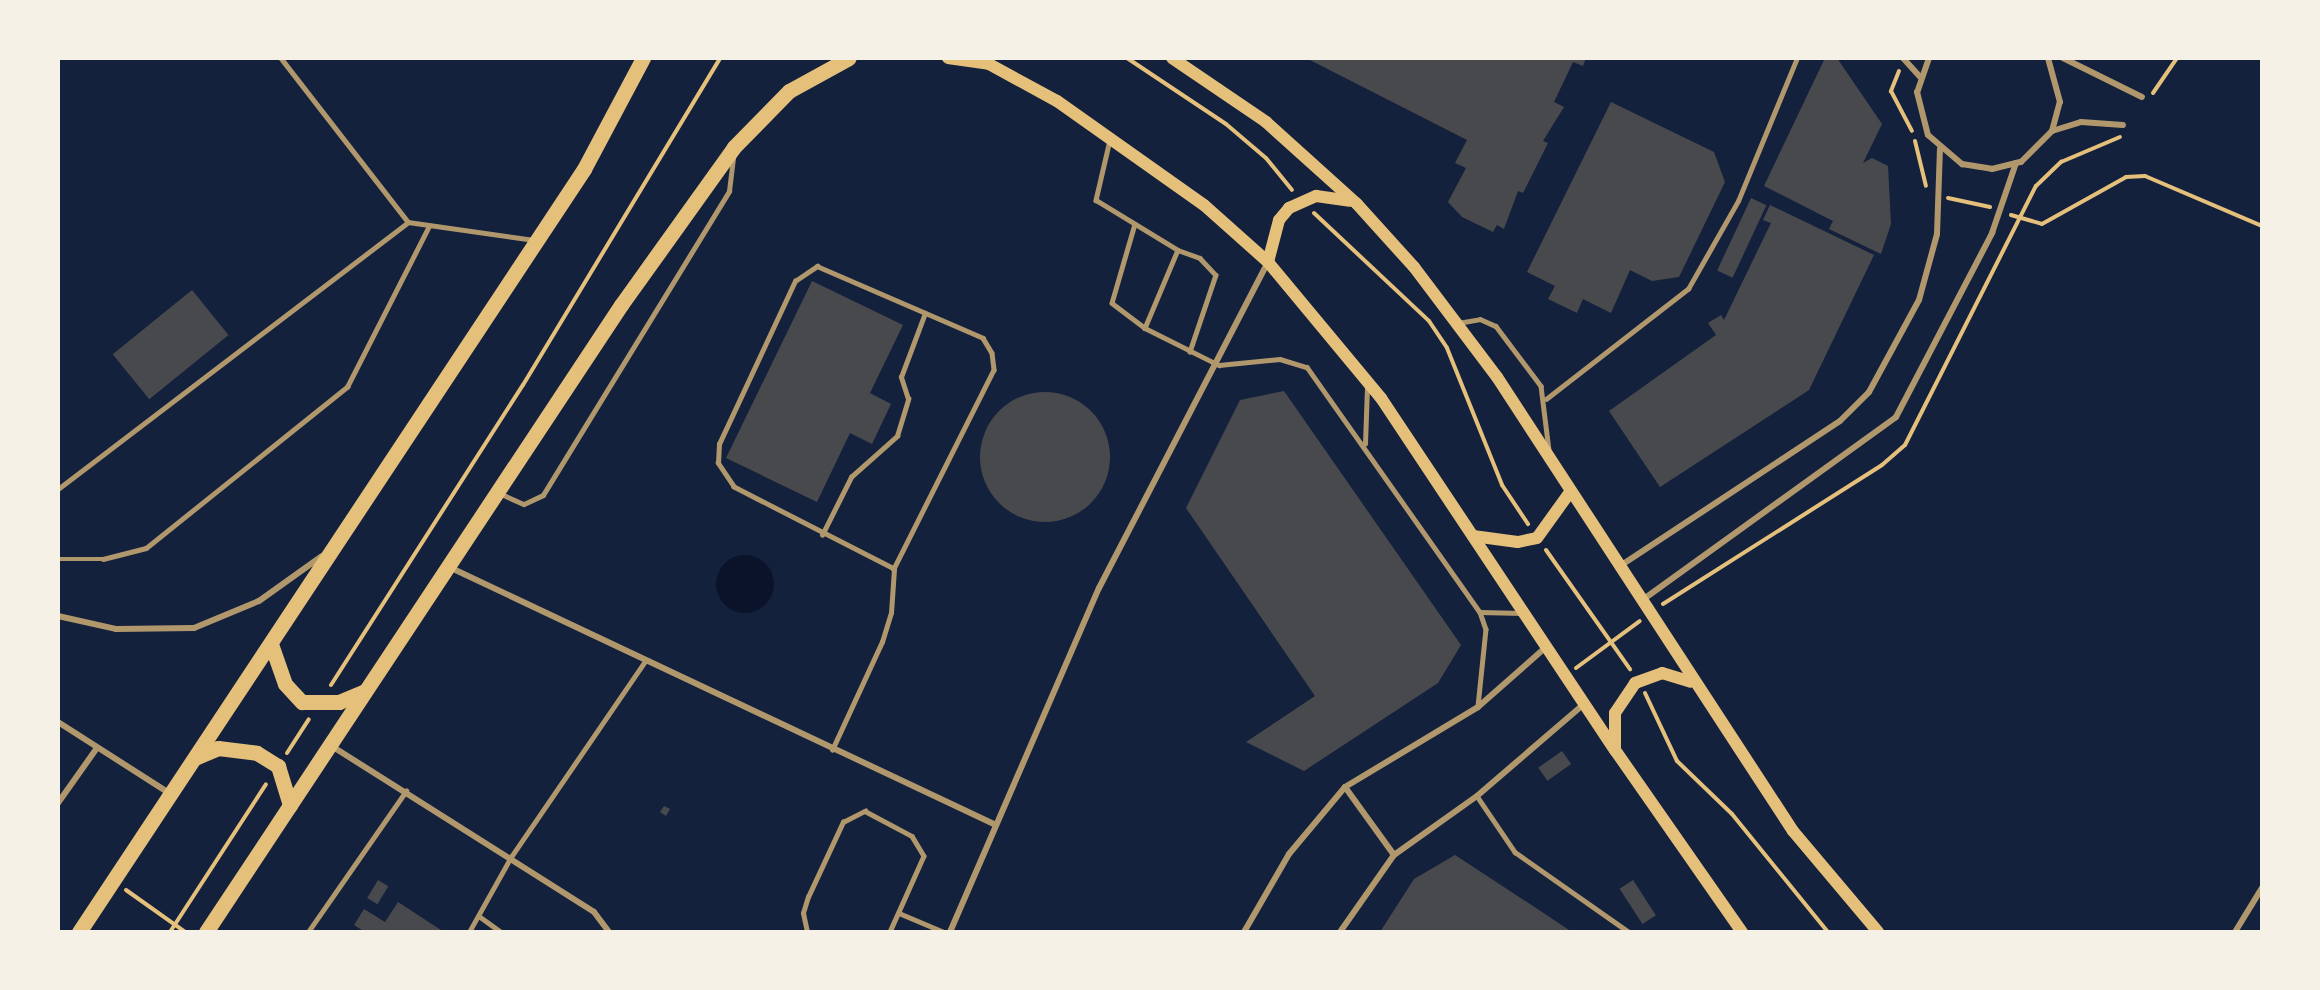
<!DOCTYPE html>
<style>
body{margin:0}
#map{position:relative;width:2320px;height:990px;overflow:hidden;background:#14213d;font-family:Jost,sans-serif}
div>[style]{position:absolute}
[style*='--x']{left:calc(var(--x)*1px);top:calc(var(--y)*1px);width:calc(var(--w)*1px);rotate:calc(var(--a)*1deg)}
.water>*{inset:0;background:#0b132b}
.round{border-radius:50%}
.building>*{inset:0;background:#48494c;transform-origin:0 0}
.path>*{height:4px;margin:-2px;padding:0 2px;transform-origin:2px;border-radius:2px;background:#e5c07b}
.service>*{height:4.5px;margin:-2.25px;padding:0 2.25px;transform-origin:2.25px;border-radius:2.25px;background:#b1986c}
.minor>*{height:6px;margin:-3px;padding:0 3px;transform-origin:3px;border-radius:3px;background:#b1986c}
.secondary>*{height:12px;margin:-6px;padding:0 6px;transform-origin:6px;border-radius:6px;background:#e5c07b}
.primary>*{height:15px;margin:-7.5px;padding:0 7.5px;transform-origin:7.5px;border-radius:7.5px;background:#e5c07b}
span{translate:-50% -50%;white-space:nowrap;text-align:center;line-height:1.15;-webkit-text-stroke:6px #f6f1e7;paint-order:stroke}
.frame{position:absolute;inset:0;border:60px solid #f6f1e7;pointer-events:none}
</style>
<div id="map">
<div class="water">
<div class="round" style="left:716px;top:555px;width:58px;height:58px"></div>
</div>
<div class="building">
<div style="clip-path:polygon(1306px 58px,1586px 58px,1583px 66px,1573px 62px,1554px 102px,1564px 107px,1543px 141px,1548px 143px,1523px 193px,1518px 191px,1504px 229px,1497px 225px,1493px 232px,1462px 217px,1448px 202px,1466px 168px,1455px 163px,1467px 140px)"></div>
<div style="clip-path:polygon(1825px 58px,1837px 58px,1882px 124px,1863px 163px,1872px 158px,1888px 166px,1891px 224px,1881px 254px,1829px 229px,1833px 221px,1764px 186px)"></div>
<div style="clip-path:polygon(1611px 102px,1714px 152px,1725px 182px,1679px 277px,1652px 281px,1630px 270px,1611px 313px,1583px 299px,1577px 313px,1548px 299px,1555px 286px,1527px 272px)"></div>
<div style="left:1751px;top:198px;width:17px;height:80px;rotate:25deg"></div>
<div style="clip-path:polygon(1770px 205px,1874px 255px,1809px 390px,1660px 487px,1609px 411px,1716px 335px,1708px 323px,1721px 315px,1724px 320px,1771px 223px,1763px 220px)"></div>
<div style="clip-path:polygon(812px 281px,903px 325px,870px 393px,891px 404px,872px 444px,850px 433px,817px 502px,726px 458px)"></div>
<div style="left:192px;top:290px;width:58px;height:102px;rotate:51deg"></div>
<div style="clip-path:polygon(1284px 391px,1461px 645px,1438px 683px,1304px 771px,1246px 742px,1315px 696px,1186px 508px,1240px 400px)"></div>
<div class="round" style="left:980px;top:392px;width:130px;height:130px"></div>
<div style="left:1562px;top:751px;width:16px;height:29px;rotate:55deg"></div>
<div style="clip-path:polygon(664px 806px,670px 809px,666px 816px,660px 812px)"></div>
<div style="clip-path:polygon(1455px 855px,1530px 904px,1572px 932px,1380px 932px,1414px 879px)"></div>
<div style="left:378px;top:880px;width:12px;height:21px;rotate:31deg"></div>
<div style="left:1633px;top:880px;width:42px;height:16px;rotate:57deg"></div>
<div style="clip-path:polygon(398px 902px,444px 932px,365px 932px,354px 925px,364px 909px,385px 922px)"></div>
</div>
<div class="path">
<div style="--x:1127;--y:58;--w:119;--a:33.7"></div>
<div style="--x:1226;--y:124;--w:52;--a:40.4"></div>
<div style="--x:1266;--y:158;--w:41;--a:50.9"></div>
<div style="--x:1899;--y:71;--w:22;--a:112"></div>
<div style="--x:1891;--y:91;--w:45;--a:62.3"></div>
<div style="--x:2153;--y:93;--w:42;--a:-55.6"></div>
<div style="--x:1915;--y:141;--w:46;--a:76.3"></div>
<div style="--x:1948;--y:198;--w:43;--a:12.1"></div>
<div style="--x:1314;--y:213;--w:158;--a:43.2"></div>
<div style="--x:1429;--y:321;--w:32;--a:56"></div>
<div style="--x:1447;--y:348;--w:148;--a:68.1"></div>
<div style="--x:1502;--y:485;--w:47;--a:56.3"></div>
<div style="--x:2011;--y:215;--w:32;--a:16"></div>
<div style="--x:2042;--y:224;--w:96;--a:-29.2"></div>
<div style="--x:2126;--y:177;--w:19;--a:-3"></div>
<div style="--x:2145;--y:176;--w:127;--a:23.1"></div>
<div style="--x:1546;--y:550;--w:146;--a:54.8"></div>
<div style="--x:1663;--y:604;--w:259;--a:-32.4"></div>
<div style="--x:1882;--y:465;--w:30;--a:-41"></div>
<div style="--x:1905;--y:445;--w:290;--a:-63.2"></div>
<div style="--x:2036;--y:186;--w:35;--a:-44"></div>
<div style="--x:2061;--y:162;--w:64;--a:-23"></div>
<div style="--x:1576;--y:668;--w:79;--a:-36.3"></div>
<div style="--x:331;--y:685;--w:356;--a:-57.4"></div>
<div style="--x:523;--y:385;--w:382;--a:-58.9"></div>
<div style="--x:1645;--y:693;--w:75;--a:64.8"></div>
<div style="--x:1677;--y:761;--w:76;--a:43.9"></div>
<div style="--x:1732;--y:814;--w:152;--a:50.9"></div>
<div style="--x:287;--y:753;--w:40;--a:-57.1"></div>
<div style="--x:126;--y:890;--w:72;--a:35.4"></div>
<div style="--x:170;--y:932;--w:176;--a:-57"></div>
</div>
<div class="service">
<div style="--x:281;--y:58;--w:207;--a:52.2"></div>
<div style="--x:1110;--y:140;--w:62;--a:103.1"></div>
<div style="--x:1096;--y:200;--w:96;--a:31.4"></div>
<div style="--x:1178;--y:250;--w:85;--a:112.9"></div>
<div style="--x:1135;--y:224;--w:82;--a:106.2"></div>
<div style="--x:1112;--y:303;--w:41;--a:37.1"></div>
<div style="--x:1145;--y:328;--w:83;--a:26.6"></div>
<div style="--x:1219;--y:365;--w:61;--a:-5.6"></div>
<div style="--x:1280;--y:359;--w:28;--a:17"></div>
<div style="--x:1307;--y:367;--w:300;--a:54.8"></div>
<div style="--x:1480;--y:612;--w:18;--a:71"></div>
<div style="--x:1486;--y:629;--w:78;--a:95.9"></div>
<div style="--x:1178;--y:250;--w:23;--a:20"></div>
<div style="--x:1200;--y:258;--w:23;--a:47"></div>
<div style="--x:1216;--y:275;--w:81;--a:108.7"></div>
<div style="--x:817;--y:266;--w:181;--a:23.4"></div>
<div style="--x:983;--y:338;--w:17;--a:59"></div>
<div style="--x:992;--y:353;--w:17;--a:83"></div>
<div style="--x:994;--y:370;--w:223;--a:116.7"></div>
<div style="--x:894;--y:569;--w:180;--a:-152.9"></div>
<div style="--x:734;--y:487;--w:29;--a:-124"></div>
<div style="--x:718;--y:463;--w:19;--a:-87"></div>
<div style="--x:719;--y:444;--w:180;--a:-65"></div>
<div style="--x:795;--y:281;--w:27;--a:-34"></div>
<div style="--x:1458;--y:323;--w:22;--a:-10"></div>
<div style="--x:1480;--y:319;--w:17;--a:24"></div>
<div style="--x:1496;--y:326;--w:75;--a:53.1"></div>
<div style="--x:1541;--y:386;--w:64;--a:82.9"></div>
<div style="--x:1546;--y:399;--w:180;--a:-37.8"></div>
<div style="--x:1688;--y:289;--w:101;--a:-60.4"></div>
<div style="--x:1738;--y:201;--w:155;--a:-67.6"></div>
<div style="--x:1365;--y:444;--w:57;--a:-88"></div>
<div style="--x:58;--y:489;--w:440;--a:-37.3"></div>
<div style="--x:408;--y:222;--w:127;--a:8.1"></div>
<div style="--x:499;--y:493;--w:27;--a:24"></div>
<div style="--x:524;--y:504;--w:21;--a:-25"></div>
<div style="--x:543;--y:495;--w:356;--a:-58.5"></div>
<div style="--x:729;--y:191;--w:34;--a:-83"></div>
<div style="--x:822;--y:535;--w:65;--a:-63.4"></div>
<div style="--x:851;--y:477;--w:62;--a:-41.7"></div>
<div style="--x:897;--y:436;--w:39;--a:-73"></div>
<div style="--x:908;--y:399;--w:23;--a:-108"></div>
<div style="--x:901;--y:377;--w:68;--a:-69.4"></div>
<div style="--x:58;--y:559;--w:45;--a:0"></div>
<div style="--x:103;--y:559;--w:44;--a:-14.3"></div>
<div style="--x:146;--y:548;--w:258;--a:-38.7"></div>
<div style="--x:347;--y:387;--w:181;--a:-63"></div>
<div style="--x:1480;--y:612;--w:42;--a:1.4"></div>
<div style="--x:832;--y:750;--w:119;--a:-65.2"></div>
<div style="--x:882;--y:642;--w:30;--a:-73"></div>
<div style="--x:891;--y:613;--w:44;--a:-86.1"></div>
<div style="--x:1477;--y:796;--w:68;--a:55.8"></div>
<div style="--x:1515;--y:852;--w:139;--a:35.1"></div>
<div style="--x:899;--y:913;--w:49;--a:22.9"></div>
<div style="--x:479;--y:916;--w:27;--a:36"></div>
<div style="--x:308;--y:932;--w:172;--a:-55.2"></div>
<div style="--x:469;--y:932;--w:86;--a:-60.8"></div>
<div style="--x:511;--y:857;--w:237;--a:-55.6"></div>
<div style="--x:807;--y:932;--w:19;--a:-102"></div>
<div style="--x:803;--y:913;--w:17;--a:-73"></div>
<div style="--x:808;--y:897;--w:83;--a:-65"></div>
<div style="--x:843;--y:822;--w:25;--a:-27"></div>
<div style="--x:865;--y:811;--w:53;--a:28"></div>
<div style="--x:912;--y:836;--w:23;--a:59"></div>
<div style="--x:924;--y:856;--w:83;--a:114.1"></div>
</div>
<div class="minor">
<div style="--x:1903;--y:58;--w:25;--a:48"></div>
<div style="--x:1929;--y:58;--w:36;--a:109"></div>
<div style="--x:1917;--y:92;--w:44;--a:75.7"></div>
<div style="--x:1928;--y:135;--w:45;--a:40.5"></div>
<div style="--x:1962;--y:164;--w:30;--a:9"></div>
<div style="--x:1992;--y:169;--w:30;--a:-14"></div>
<div style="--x:2021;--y:162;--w:44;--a:-45"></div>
<div style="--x:2052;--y:131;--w:30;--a:-75"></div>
<div style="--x:2060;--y:102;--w:46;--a:-105.3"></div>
<div style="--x:2063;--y:58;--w:88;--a:26.3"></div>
<div style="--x:2052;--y:131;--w:30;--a:-17"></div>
<div style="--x:2081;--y:122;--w:42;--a:4.1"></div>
<div style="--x:1620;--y:566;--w:263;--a:-33.4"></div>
<div style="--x:1840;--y:421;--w:41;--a:-45"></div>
<div style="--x:1869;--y:392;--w:105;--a:-61.5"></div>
<div style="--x:1919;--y:300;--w:68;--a:-74.7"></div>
<div style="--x:1937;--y:234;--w:85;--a:-88"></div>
<div style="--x:449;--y:567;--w:603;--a:25.25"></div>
<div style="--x:1641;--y:601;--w:314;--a:-35.8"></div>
<div style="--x:1896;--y:417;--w:208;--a:-62.4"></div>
<div style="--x:1992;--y:233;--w:74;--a:-71.1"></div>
<div style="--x:58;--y:616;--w:59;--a:12.6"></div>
<div style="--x:116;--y:629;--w:78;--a:-0.7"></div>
<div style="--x:194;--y:628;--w:70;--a:-22.6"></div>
<div style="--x:259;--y:601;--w:77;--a:-35.5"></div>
<div style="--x:58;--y:722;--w:132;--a:32.6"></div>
<div style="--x:330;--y:745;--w:312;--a:32.3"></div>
<div style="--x:594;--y:912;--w:25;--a:53"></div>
<div style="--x:1345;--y:787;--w:84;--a:54.2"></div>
<div style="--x:58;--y:803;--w:67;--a:-54.7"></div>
<div style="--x:950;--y:932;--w:375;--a:-66.6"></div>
<div style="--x:1099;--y:588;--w:367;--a:-62.6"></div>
<div style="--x:1244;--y:932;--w:90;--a:-60"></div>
<div style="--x:1289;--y:854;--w:87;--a:-50.1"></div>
<div style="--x:1345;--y:787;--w:155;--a:-31"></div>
<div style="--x:1478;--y:707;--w:91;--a:-41.4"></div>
<div style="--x:1340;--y:932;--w:94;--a:-55"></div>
<div style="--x:1394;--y:855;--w:102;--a:-35.4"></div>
<div style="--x:1477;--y:796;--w:143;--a:-40.7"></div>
<div style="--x:2235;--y:932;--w:52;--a:-58.5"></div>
</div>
<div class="secondary">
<div style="--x:948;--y:58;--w:41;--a:8.3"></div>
<div style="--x:989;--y:64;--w:77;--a:28.6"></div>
<div style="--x:1057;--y:101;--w:180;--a:35.3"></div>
<div style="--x:1204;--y:205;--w:86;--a:41.7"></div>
<div style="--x:1268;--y:262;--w:177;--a:50.3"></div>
<div style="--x:1381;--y:398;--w:423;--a:56.4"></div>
<div style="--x:1615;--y:750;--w:222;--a:55.1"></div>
<div style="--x:1172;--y:58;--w:114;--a:34.2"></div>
<div style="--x:1266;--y:122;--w:122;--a:42"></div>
<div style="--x:1357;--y:204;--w:85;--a:47.9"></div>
<div style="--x:1414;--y:267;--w:138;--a:53"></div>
<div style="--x:1497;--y:377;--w:542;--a:56.9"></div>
<div style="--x:1793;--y:831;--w:132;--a:49.9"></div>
<div style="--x:1268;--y:262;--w:43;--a:-75.3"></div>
<div style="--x:1279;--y:220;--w:16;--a:-50"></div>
<div style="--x:1289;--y:208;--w:30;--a:-24"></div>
<div style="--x:1316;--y:196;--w:34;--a:8"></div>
<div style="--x:1473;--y:536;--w:45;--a:7.6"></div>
<div style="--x:1518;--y:542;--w:19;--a:-12"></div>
<div style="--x:1537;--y:538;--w:57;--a:-54.3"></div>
<div style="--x:1615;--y:748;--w:35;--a:-90"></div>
<div style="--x:1615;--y:713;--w:36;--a:-56"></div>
<div style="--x:1635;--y:683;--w:29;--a:-20"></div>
<div style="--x:1662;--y:673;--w:30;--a:17"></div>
</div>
<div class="primary">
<div style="--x:271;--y:644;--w:42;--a:70.7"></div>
<div style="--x:285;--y:684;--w:25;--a:47"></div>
<div style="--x:302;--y:702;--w:37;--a:0"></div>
<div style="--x:339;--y:702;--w:28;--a:-23"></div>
<div style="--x:197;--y:757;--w:23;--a:-23"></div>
<div style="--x:218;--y:748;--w:39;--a:7"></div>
<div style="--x:257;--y:753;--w:25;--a:32"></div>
<div style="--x:278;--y:766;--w:41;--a:72.9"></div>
<div style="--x:79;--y:932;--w:915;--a:-56.5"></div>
<div style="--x:584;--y:169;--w:126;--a:-62"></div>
<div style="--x:206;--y:932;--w:752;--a:-56.5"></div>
<div style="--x:621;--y:305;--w:194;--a:-54.4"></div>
<div style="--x:734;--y:147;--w:78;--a:-45.5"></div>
<div style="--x:789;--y:91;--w:68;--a:-28.8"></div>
</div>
<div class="frame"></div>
</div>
